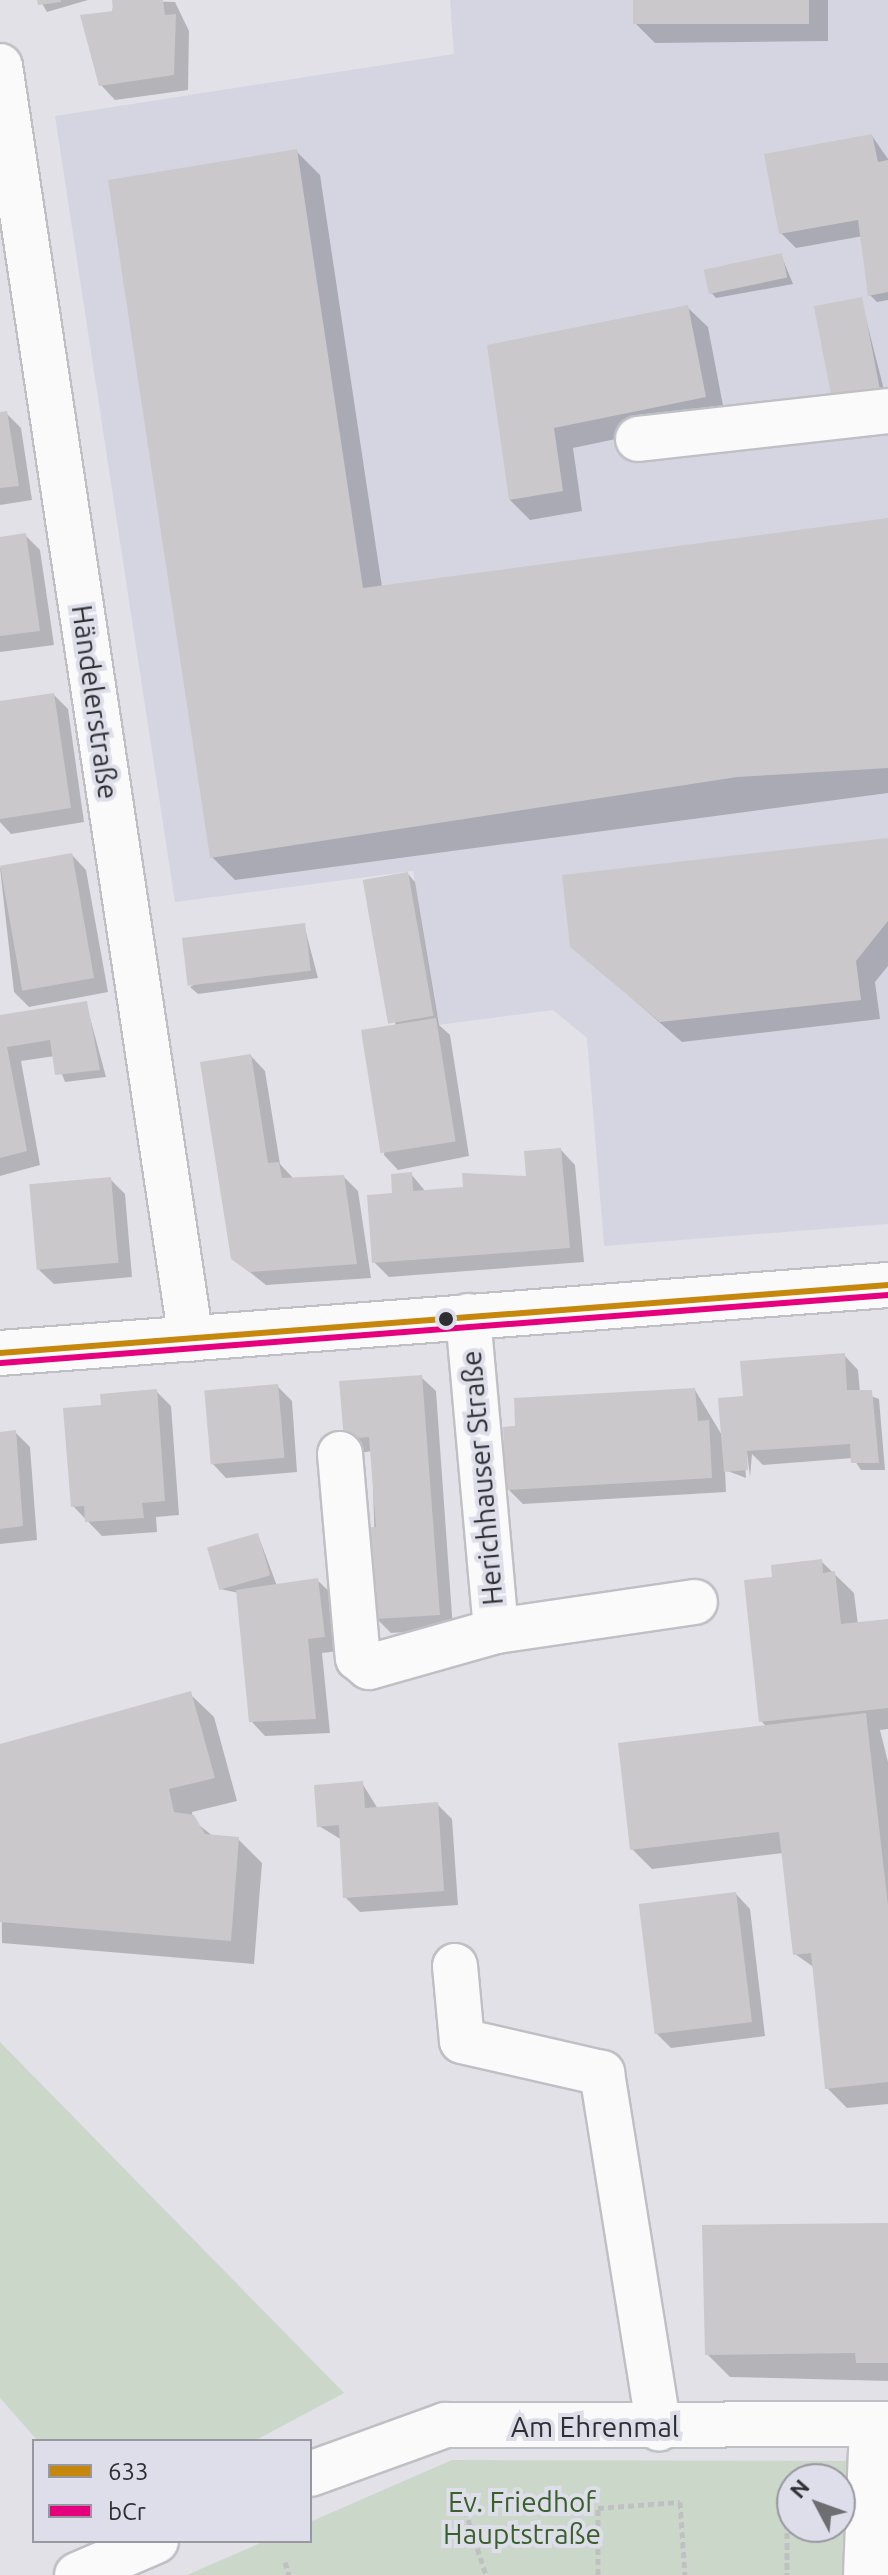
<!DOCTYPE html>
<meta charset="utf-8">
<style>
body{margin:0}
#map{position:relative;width:888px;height:2575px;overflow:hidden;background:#e1e1e7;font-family:Ubuntu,sans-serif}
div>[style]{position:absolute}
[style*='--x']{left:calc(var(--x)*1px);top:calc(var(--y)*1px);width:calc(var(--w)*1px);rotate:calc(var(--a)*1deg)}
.built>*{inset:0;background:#d5d5e1}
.green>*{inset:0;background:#cad7c9}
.shadow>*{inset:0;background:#0003}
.building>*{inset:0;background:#cac8ca;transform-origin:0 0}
.path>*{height:5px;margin-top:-2.5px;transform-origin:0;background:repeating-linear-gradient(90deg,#c0c0c3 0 6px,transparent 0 10px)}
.roads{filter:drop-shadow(2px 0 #bfbfc4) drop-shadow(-2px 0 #bfbfc4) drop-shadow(0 2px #bfbfc4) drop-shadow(0 -2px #bfbfc4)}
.minor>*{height:44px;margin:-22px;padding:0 22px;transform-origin:22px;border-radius:22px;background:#fafafb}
.bus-1>*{height:6px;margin:-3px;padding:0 3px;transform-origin:3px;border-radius:3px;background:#c5880d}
.bus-2>*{height:6px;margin:-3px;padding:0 3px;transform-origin:3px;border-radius:3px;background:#e5007d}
.dots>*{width:22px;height:22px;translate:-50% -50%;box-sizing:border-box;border:4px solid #dedeea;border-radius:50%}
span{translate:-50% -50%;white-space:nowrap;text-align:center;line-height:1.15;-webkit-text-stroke:8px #dedeea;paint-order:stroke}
.street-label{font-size:28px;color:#2f2f33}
.park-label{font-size:28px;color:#396129}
.legend{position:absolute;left:32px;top:2439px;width:280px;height:104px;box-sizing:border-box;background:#dedeea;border:2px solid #9898a1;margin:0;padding:10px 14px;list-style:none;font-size:24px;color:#2f2f33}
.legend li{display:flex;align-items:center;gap:16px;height:40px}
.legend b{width:40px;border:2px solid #9898a1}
.north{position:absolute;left:776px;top:2463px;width:80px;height:80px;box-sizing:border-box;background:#dedeea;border:2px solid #9898a1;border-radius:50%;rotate:311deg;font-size:22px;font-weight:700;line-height:32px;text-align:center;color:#2f2f33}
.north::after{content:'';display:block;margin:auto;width:28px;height:36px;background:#6d6d72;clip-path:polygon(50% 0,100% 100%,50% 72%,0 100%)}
</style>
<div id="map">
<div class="built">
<div style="clip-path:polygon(450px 0,888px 0,888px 1224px,604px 1246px,587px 1038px,553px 1010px,438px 1025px,413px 871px,175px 902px,55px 116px,454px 54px)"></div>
</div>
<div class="green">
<div style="clip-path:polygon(0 2042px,344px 2393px,254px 2441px,38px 2441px,0 2398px)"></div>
<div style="clip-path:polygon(evenodd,452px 2460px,854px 2461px,858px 2575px,187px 2575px,265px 2541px,310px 2541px,310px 2522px,452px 2460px,792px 2479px,840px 2479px,840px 2527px,792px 2527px,792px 2479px)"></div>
</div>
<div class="shadow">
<div style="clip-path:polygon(40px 0,88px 0,47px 12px)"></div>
<div style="clip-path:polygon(114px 0,175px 2px,189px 31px,188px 90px,115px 100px,101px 85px)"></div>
<div style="clip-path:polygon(635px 0,828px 0,828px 41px,655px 43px,635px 23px)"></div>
<div style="clip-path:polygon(872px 136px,888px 159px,888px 300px,877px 302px,870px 295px,863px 236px,796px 248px,781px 233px)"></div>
<div style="clip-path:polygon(296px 151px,320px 175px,382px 587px,888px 520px,888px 793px,235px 880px,212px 857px)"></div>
<div style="clip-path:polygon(781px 255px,793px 284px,716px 298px,709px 290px)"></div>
<div style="clip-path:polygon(861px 299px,887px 402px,843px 411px)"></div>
<div style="clip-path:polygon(687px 307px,708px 327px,725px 416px,573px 448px,582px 511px,530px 520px,510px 500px,489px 346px)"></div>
<div style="clip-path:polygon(6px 413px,21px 428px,32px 500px,0 505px,0 414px)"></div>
<div style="clip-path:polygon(25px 535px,40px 550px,54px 645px,0 652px,0 539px)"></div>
<div style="clip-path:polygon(54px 695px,68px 709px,84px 822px,11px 834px,0 822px,0 703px)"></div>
<div style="clip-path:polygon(888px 840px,888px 966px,875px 982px,880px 1019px,682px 1042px,572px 946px)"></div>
<div style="clip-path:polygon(72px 855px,86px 870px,108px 992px,29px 1007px,14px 992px,0 868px)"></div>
<div style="clip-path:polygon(408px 874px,415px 882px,439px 1025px,450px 1035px,469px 1156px,398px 1170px,384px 1155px)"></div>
<div style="clip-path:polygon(304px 925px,318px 978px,198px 994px,190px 987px)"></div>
<div style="clip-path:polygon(86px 1003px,106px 1077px,65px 1082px,55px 1056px,21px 1061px,40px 1165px,0 1176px,0 1018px)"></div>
<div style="clip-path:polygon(251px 1056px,265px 1071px,280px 1164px,293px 1178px,344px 1177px,358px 1191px,371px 1278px,266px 1285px,232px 1258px)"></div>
<div style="clip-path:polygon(561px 1150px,575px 1165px,584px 1262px,389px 1277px,374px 1262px,394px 1194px,411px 1174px,426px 1192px,465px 1189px,465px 1175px,529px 1178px)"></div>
<div style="clip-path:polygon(110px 1179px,125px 1194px,132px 1277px,54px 1284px,39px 1270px)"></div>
<div style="clip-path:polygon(844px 1355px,858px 1370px,860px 1392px,879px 1399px,885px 1470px,861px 1470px,853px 1458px,763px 1465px,752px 1454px,750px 1477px,741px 1404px,746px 1478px,725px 1470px,726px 1492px,523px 1504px,508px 1489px,695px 1390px,723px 1437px,742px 1399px)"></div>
<div style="clip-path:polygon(421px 1377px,436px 1391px,453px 1629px,391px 1633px,377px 1619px,372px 1451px,360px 1453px,345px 1438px)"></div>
<div style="clip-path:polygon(277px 1386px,292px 1401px,297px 1472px,226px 1478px,212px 1463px)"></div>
<div style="clip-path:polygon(156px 1391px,171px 1406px,179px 1515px,156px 1517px,157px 1532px,102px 1536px,73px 1506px,103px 1407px)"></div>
<div style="clip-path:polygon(15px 1432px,30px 1447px,37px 1540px,0 1544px,0 1434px)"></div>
<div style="clip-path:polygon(258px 1535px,277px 1586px,317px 1580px,332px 1594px,339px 1651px,322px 1653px,330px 1733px,265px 1736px,251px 1721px,239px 1593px,220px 1589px)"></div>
<div style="clip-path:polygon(821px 1561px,854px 1593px,858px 1625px,888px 1621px,888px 1729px,880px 1730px,888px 1762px,888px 2104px,847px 2108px,827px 2088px,815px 1968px,795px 1954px,783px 1853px,652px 1869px,632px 1849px,767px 1727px,761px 1721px,775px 1579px)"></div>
<div style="clip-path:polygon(190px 1694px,214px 1717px,237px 1801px,192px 1812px,193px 1820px,214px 1837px,238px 1839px,262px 1863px,254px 1964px,2px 1943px,0 1746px)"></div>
<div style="clip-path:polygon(362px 1783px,378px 1809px,437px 1804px,452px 1819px,458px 1905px,360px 1912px,345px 1897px,342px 1840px,319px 1826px)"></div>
<div style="clip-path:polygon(736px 1894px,750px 1909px,765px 2036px,671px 2048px,656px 2033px)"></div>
<div style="clip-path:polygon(888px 2224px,888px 2381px,730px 2377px,707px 2354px)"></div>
</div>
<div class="building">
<div style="clip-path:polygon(37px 0,61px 0,61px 2px,38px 5px)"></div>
<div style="clip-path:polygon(112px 0,163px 0,165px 15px,176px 14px,174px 75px,99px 86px,80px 15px,113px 11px)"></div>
<div style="left:633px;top:0;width:176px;height:24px"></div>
<div style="clip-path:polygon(872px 134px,878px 162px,888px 160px,888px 292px,868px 296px,858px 220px,779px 234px,764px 154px)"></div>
<div style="clip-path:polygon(297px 149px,363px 588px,888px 518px,888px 768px,737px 777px,210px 858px,108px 180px)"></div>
<div style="left:782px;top:253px;width:25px;height:80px;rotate:78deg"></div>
<div style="left:862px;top:297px;width:100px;height:49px;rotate:79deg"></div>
<div style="clip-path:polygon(688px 305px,706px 397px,554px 428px,563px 491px,509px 500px,487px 345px)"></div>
<div style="clip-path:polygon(7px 411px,19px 486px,0 488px,0 412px)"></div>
<div style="clip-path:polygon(26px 533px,40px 631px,0 636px,0 537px)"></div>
<div style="clip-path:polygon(54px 693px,71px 808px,0 819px,0 701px)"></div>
<div style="clip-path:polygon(888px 838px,888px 921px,856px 961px,861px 1000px,660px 1022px,570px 947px,562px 875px)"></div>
<div style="left:72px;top:853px;width:127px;height:73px;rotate:80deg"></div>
<div style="left:408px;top:872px;width:146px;height:46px;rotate:80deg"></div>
<div style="left:305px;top:923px;width:48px;height:124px;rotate:83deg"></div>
<div style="clip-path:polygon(87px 1001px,100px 1070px,55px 1075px,50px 1040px,7px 1047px,27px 1151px,0 1158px,0 1015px)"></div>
<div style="left:436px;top:1018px;width:125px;height:76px;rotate:81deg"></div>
<div style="clip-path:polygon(251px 1054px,268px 1163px,279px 1162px,282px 1178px,344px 1175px,357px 1264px,249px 1272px,231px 1259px,200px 1062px)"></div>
<div style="clip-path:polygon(561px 1148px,570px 1248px,372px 1263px,367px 1195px,392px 1193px,391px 1174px,412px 1172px,413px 1191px,463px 1187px,462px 1173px,526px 1176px,524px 1151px)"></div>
<div style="left:111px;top:1177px;width:86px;height:82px;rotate:85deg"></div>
<div style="clip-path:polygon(845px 1353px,847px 1390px,872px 1390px,879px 1463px,851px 1463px,850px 1444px,747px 1451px,748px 1470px,724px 1472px,718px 1398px,743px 1396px,740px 1361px)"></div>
<div style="clip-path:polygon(422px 1375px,440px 1615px,375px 1619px,353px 1528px,376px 1527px,369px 1437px,344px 1439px,339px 1381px)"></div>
<div style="left:278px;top:1384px;width:74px;height:74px;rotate:85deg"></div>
<div style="clip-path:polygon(695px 1388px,698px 1421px,709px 1420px,712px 1478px,506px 1490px,503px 1427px,515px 1426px,514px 1398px)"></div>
<div style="clip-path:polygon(157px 1389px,165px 1501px,142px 1503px,144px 1518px,85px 1522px,84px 1506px,71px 1507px,63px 1408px,101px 1405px,100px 1394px)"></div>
<div style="clip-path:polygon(16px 1430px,23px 1526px,0 1529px,0 1432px)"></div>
<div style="left:258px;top:1533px;width:44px;height:53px;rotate:74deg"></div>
<div style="clip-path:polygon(822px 1559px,823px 1573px,835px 1571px,841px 1624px,888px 1619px,888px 1708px,759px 1722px,744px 1580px,772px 1577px,771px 1565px)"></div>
<div style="clip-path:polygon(318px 1578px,325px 1637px,308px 1639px,316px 1719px,249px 1722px,236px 1590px)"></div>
<div style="clip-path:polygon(191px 1691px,215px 1778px,169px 1789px,174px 1812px,194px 1815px,205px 1834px,239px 1837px,231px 1941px,0 1922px,0 1744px)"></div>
<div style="clip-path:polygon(866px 1713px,888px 1905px,888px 2082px,825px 2089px,811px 1953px,793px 1955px,779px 1832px,630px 1850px,618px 1743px)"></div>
<div style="clip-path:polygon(363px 1781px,365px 1808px,438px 1802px,444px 1891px,343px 1898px,339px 1825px,317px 1827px,314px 1785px)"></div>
<div style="left:736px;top:1892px;width:131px;height:98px;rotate:83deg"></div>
<div style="clip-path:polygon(888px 2223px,888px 2363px,856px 2363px,855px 2353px,705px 2355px,702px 2225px)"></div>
</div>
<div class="path">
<div style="--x:459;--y:2491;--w:88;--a:72.2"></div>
<div style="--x:787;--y:2493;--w:82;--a:90"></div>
<div style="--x:285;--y:2562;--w:14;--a:73"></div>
<div style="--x:598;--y:2575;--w:67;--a:-90"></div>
<div style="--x:598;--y:2508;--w:82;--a:-4.2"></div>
<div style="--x:680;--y:2502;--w:73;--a:86.1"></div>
</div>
<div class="roads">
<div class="minor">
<div style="--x:0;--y:66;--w:1287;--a:81.47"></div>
<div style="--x:638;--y:439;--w:252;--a:-6.4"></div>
<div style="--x:468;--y:1316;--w:316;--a:84.9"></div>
<div style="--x:496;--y:1631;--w:201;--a:-8.3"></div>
<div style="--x:0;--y:1353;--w:891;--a:-4.38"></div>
<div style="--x:340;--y:1454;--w:205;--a:85"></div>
<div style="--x:358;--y:1658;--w:14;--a:39"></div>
<div style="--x:369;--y:1667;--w:132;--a:-15.8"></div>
<div style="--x:455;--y:1966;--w:75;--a:84.7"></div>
<div style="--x:462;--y:2041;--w:144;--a:12.9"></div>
<div style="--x:602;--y:2073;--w:360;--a:80.9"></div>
<div style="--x:310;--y:2474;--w:144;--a:-19.9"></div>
<div style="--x:445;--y:2425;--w:443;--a:-0.1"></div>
<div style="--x:77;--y:2575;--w:86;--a:-23.3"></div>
<div style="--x:866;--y:2575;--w:150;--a:-87.7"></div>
</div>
</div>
<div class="bus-1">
<div style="--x:0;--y:1353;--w:891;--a:-4.38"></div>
</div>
<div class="bus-2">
<div style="--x:1;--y:1363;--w:890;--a:-4.38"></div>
</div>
<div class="dots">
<div style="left:446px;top:1319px;background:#2f2f33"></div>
</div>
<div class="street-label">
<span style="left:95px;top:702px;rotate:82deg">Händelerstraße</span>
<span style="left:482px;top:1478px;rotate:-95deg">Herichhauser Straße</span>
<span style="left:595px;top:2427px">Am Ehrenmal</span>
</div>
<div class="park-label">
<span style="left:522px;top:2518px">Ev. Friedhof<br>Hauptstraße</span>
</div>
<ul class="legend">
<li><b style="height:10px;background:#c5880d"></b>633</li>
<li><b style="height:10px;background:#e5007d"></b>bCr</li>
</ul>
<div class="north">N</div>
</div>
